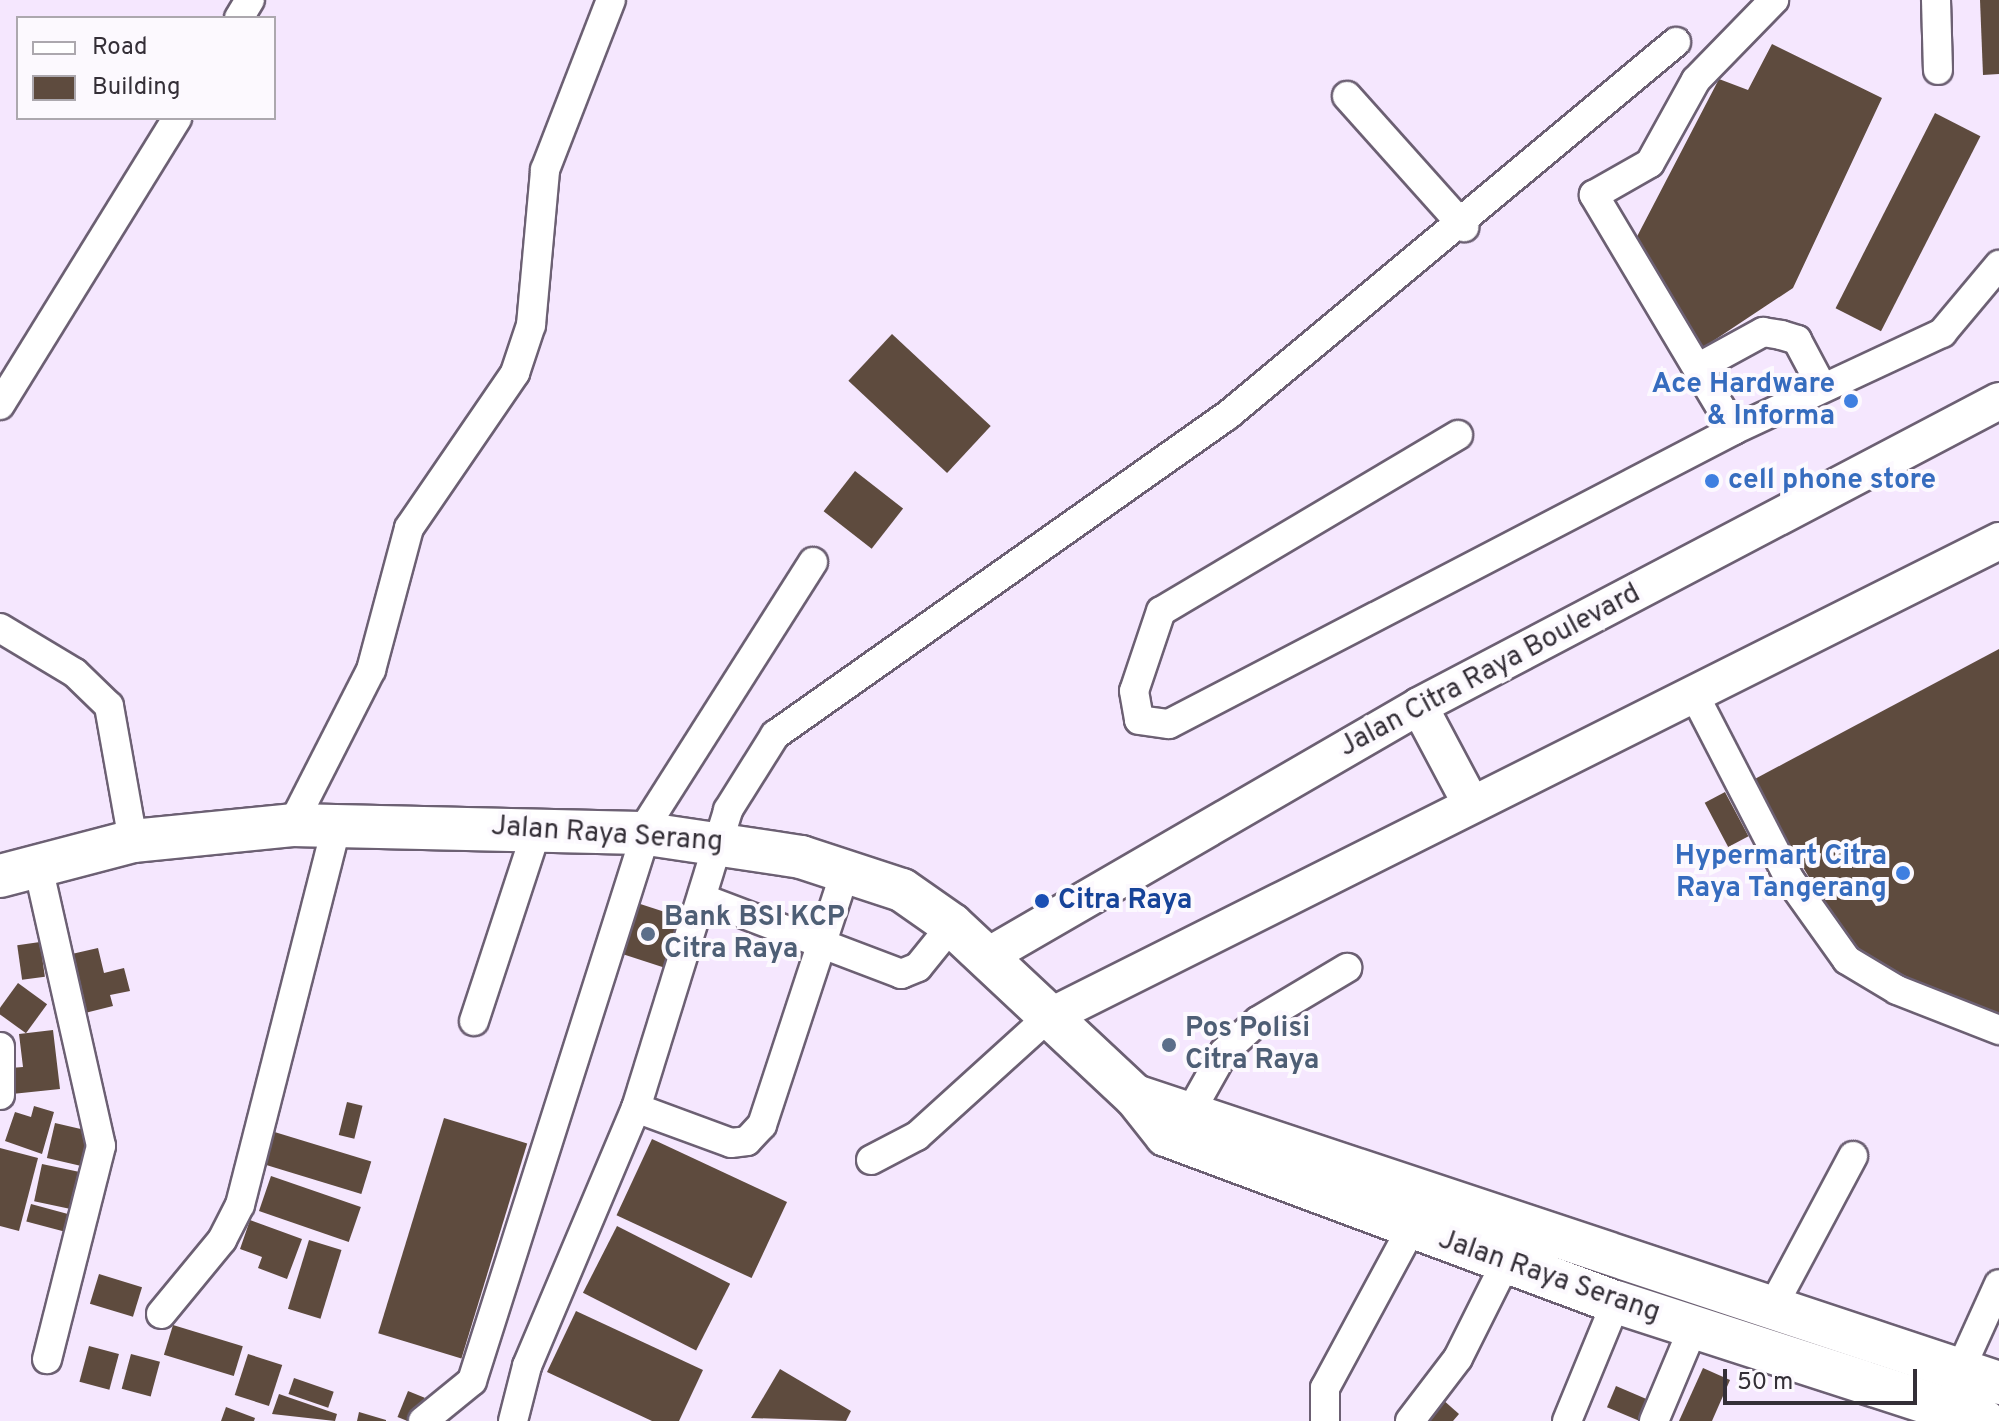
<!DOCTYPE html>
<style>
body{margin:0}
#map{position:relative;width:1999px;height:1421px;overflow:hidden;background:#f5e7fe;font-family:Overpass,sans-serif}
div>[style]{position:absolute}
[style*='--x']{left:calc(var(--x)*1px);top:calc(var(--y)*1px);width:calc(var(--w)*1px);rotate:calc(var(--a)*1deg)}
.building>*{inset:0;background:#5e4b3e;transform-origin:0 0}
.roads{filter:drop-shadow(2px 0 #6c6073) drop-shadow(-2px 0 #6c6073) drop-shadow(0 2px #6c6073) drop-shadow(0 -2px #6c6073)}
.minor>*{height:28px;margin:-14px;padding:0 14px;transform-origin:14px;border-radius:14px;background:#fff}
.major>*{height:36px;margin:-18px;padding:0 18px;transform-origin:18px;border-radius:18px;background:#fff}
.highway>*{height:42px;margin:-21px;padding:0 21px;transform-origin:21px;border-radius:21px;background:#fff}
.dots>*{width:22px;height:22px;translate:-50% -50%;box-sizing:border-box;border:4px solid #fcf9fe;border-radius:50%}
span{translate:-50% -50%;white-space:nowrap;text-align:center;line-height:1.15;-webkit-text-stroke:8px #fcf9fe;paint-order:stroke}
.shop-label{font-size:28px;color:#366cbe;font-weight:700}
.right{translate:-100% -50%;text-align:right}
.left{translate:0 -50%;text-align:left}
.street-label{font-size:28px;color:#342f37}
.transit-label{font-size:28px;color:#164399;font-weight:700}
.service-label{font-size:28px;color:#4e5e75;font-weight:700}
.legend{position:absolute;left:16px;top:16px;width:260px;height:104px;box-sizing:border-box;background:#fcf9fe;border:2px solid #aca8ae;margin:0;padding:10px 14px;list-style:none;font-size:24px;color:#342f37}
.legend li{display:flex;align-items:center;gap:16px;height:40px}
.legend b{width:40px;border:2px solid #aca8ae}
.scale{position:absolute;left:1723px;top:1369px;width:194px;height:36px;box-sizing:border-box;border:4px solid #342f37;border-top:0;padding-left:10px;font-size:24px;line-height:28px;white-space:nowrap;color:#342f37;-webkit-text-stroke:6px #fcf9fe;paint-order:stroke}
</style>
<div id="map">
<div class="building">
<div style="clip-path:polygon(1980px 0,1999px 0,1999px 74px,1983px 75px)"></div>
<div style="clip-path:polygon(1772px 44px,1882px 98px,1793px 288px,1698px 351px,1630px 250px,1719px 79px,1748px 90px)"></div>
<div style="left:1935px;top:113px;width:51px;height:219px;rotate:27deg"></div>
<div style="left:892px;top:334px;width:135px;height:64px;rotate:43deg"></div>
<div style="left:855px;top:471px;width:61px;height:51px;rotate:38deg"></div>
<div style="clip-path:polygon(1999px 649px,1999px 1021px,1862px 965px,1751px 781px)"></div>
<div style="left:1725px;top:792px;width:50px;height:23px;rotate:62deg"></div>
<div style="left:628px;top:900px;width:59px;height:53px;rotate:18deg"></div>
<div style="left:40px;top:942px;width:35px;height:23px;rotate:82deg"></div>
<div style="clip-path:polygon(98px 948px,104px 973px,124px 968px,130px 991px,110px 995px,113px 1006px,77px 1015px,63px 956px)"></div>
<div style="left:18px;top:983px;width:36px;height:36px;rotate:36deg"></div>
<div style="clip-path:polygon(53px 1030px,60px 1089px,12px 1094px,10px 1068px,23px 1067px,19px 1034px)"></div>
<div style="left:347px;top:1102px;width:16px;height:34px;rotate:14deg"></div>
<div style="clip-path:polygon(34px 1106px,54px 1112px,42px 1154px,5px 1141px,15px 1112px,31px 1117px)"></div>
<div style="left:444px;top:1118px;width:87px;height:225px;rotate:17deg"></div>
<div style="left:55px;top:1123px;width:43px;height:36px;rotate:13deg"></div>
<div style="left:268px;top:1130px;width:108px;height:34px;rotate:17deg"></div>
<div style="left:652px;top:1139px;width:149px;height:84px;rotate:25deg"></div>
<div style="clip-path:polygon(0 1148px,38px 1158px,19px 1231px,0 1226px)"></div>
<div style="left:42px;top:1164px;width:53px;height:38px;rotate:12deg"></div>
<div style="left:271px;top:1176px;width:95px;height:37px;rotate:19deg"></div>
<div style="left:31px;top:1204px;width:43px;height:18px;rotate:15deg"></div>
<div style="clip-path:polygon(250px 1220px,302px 1239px,287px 1279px,258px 1268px,262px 1257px,240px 1249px)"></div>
<div style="left:617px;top:1226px;width:127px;height:75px;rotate:27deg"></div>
<div style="left:309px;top:1240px;width:34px;height:72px;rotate:17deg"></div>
<div style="left:99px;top:1274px;width:45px;height:31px;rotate:17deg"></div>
<div style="clip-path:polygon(576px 1311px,703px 1370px,679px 1421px,652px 1421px,547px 1372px)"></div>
<div style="left:173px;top:1325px;width:73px;height:31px;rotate:17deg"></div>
<div style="left:89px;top:1346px;width:31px;height:37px;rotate:15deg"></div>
<div style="left:131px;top:1354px;width:30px;height:36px;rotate:15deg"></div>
<div style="left:248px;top:1354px;width:36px;height:43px;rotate:18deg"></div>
<div style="clip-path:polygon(1703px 1368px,1730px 1380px,1712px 1421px,1679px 1421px)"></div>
<div style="clip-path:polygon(780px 1369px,851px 1411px,846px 1421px,751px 1418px)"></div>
<div style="left:294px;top:1378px;width:42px;height:17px;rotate:19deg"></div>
<div style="left:1616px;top:1386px;width:40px;height:23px;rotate:23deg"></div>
<div style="left:408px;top:1391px;width:18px;height:28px;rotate:22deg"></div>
<div style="clip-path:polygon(279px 1394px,337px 1414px,335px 1421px,272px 1414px)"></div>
<div style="clip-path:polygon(1442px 1399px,1459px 1414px,1453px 1421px,1423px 1421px)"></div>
<div style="clip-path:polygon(226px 1407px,255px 1418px,254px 1421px,221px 1421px)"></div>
<div style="clip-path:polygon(359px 1412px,386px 1420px,386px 1421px,357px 1421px)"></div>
</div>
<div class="roads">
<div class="minor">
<div style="--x:1936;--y:0;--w:70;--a:88.4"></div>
<div style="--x:239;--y:18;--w:21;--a:-59"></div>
<div style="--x:1347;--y:96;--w:176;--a:48.2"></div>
<div style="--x:1701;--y:366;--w:71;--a:-28.7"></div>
<div style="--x:1763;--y:332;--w:18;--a:9"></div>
<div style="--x:1781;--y:335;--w:17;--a:17"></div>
<div style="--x:1797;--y:340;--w:53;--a:62"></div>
<div style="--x:0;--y:405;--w:337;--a:-58.3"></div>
<div style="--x:1734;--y:430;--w:274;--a:-120.8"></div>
<div style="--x:1594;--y:195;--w:64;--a:-29.7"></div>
<div style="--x:1650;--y:163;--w:95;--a:-61"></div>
<div style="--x:1696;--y:80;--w:112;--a:-45.7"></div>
<div style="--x:1458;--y:435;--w:345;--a:149.3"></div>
<div style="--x:1161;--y:611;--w:84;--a:108.6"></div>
<div style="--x:1134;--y:691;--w:29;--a:80"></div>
<div style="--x:1139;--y:720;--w:30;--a:8"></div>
<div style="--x:1169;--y:724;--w:637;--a:-27.49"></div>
<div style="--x:1734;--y:430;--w:230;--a:-25"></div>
<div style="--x:1942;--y:333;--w:89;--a:-50"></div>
<div style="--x:0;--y:628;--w:87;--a:31"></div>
<div style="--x:75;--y:673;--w:47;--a:44.1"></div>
<div style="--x:109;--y:706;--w:137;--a:79.9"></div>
<div style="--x:1696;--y:698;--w:205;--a:62.7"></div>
<div style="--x:1790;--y:880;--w:98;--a:54.5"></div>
<div style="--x:1847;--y:960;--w:58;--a:31"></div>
<div style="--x:1897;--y:990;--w:110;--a:21.4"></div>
<div style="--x:292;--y:825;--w:174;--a:-63"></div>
<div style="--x:371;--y:670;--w:147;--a:-75"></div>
<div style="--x:409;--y:528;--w:188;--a:-55.6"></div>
<div style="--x:515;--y:373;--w:51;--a:-71.6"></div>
<div style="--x:531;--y:325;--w:156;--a:-84.8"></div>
<div style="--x:545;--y:170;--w:182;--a:-68.8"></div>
<div style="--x:641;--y:833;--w:321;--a:-57.6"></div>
<div style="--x:37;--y:862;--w:291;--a:77.3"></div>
<div style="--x:101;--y:1146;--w:220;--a:104.2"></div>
<div style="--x:704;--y:899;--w:211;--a:20.8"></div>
<div style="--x:901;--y:974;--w:18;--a:-22"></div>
<div style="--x:918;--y:967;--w:54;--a:-51"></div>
<div style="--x:474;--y:1021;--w:205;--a:-71.8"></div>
<div style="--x:0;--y:1047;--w:48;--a:90"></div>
<div style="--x:636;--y:1108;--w:101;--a:20.2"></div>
<div style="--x:731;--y:1143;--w:16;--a:-7"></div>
<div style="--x:747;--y:1141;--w:22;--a:-47"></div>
<div style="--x:762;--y:1125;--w:268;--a:-71.8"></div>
<div style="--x:1192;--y:1109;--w:65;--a:-60.7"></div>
<div style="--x:1224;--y:1052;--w:46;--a:-42.4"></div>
<div style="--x:1258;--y:1021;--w:104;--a:-30.8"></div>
<div style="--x:871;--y:1160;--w:52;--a:-27.6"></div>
<div style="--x:917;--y:1136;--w:176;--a:-42.2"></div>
<div style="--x:1773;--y:1306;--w:170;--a:-61.9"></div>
<div style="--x:161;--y:1314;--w:96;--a:-50.5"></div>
<div style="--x:222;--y:1240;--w:39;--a:-63"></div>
<div style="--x:240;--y:1205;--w:390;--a:-75.7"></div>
<div style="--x:1960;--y:1370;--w:94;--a:-65.6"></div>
<div style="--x:423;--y:1421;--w:63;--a:-39.2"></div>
<div style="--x:472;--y:1381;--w:575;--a:-72.38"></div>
<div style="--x:513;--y:1421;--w:57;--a:-75.7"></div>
<div style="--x:527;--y:1366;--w:280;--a:-67.1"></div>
<div style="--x:636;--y:1108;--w:312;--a:-72.8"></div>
<div style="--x:728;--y:810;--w:89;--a:-57.9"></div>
<div style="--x:775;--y:735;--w:555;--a:-35.24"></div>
<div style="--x:1228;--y:415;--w:583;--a:-39.78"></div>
<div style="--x:1325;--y:1421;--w:33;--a:-90"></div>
<div style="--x:1325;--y:1388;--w:181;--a:-61.6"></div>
<div style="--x:1410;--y:1421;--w:79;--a:-52.7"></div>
<div style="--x:1458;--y:1358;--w:107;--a:-63.4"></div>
<div style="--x:1567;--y:1421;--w:129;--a:-67.6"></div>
<div style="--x:1654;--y:1421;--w:103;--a:-67.2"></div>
</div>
<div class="major">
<div style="--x:1419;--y:706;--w:111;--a:62"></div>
<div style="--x:988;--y:956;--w:498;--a:-30.1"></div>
<div style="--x:1419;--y:706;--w:655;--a:-27.74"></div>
<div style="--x:1047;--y:1018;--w:1065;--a:-26.61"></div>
</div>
<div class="highway">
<div style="--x:0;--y:876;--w:138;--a:-14.7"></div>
<div style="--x:133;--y:841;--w:160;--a:-5.7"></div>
<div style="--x:292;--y:825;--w:349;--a:1.3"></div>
<div style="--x:641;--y:833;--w:162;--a:8.5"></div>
<div style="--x:801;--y:857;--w:106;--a:18.1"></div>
<div style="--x:902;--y:890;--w:61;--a:35"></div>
<div style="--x:952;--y:925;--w:250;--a:43.1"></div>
<div style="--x:1135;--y:1096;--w:50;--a:51.5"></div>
<div style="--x:1166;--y:1135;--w:480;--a:20.4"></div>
<div style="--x:1616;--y:1302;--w:387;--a:17.9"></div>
<div style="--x:1135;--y:1096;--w:910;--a:18.38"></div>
</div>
</div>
<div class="dots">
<div style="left:1851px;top:401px;background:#3f7fe0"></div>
<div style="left:1712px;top:481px;background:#3f7fe0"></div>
<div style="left:1903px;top:873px;background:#3f7fe0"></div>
<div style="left:1042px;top:901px;background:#1a4fb4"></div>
<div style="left:648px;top:934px;background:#5c6f8a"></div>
<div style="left:1169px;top:1045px;background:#5c6f8a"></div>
</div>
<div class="shop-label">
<span class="right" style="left:1835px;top:401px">Ace Hardware<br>&amp; Informa</span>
<span class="left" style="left:1728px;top:481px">cell phone store</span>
<span class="right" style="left:1887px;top:873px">Hypermart Citra<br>Raya Tangerang</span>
</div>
<div class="street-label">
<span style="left:1490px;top:671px;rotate:-28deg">Jalan Citra Raya Boulevard</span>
<span style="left:607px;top:835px;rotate:4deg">Jalan Raya Serang</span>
<span style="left:1549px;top:1277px;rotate:19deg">Jalan Raya Serang</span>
</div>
<div class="transit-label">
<span class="left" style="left:1058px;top:901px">Citra Raya</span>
</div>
<div class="service-label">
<span class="left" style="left:664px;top:934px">Bank BSI KCP<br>Citra Raya</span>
<span class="left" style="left:1185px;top:1045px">Pos Polisi<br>Citra Raya</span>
</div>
<ul class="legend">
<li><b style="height:10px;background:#fff"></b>Road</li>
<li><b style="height:22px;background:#5e4b3e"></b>Building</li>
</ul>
<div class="scale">50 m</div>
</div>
